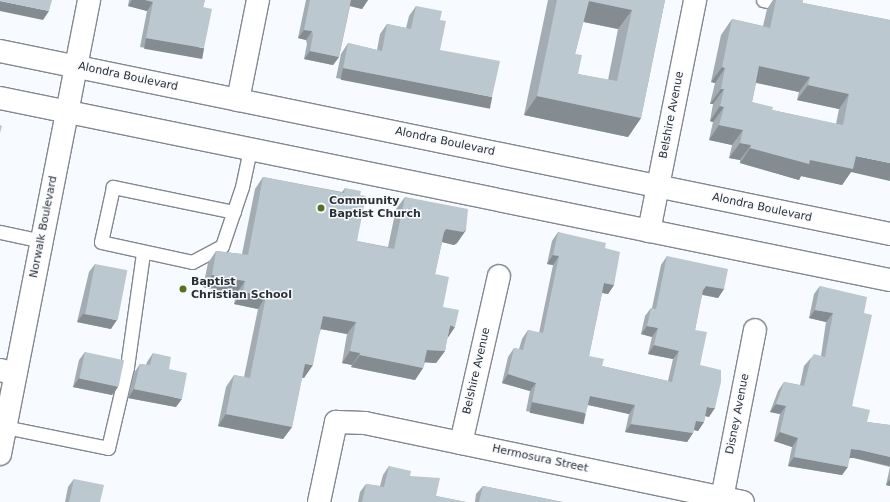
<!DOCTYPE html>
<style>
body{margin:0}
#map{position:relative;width:890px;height:502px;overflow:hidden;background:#f7fafe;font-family:"DejaVu Sans",sans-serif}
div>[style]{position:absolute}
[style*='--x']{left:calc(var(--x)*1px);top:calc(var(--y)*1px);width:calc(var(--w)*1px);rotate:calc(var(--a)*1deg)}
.roads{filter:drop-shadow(1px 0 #818891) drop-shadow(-1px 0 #818891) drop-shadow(0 1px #818891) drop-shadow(0 -1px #818891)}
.lane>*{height:13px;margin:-6.5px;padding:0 6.5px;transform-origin:6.5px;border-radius:6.5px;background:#fff}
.street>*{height:22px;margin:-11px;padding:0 11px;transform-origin:11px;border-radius:11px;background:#fff}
.secondary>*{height:22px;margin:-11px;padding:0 11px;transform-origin:11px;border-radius:11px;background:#fff}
.wall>*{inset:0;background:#a2acb2}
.shaded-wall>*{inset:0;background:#848c91;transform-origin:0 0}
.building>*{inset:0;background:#bcc8cf;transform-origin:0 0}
.dots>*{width:11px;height:11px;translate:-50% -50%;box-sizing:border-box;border:2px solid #f7fafe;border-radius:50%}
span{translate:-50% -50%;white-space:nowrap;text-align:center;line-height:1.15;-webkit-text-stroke:3px #f7fafe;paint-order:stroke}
.street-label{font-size:11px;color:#2c2f33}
.poi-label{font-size:11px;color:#2c2f33;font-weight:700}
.left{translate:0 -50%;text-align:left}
</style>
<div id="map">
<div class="roads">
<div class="lane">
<div style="--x:763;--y:0;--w:25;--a:11"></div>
<div style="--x:234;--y:212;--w:124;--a:-168.3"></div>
<div style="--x:113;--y:187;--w:56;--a:102.3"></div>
<div style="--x:101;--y:242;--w:93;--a:12.4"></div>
<div style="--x:192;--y:262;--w:34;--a:-28"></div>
<div style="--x:222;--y:246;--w:62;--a:-71.3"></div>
<div style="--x:242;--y:187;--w:39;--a:-78"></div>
<div style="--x:0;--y:232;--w:43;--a:12.1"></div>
<div style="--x:5;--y:427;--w:105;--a:11.5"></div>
<div style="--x:108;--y:448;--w:83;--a:-76.8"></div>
<div style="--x:127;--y:367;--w:115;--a:-82"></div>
</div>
<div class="street">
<div style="--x:238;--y:100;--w:102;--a:-78.7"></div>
<div style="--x:649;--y:231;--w:236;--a:-78.7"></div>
<div style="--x:0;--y:370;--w:16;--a:14"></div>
<div style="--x:461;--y:443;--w:171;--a:-77.2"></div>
<div style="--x:722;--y:498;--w:171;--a:-78.9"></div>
<div style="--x:319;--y:502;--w:82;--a:-78"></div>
<div style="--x:336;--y:422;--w:29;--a:2"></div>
<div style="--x:365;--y:423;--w:386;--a:11.8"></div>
</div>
<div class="secondary">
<div style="--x:0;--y:51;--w:909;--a:11.62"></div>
<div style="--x:0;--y:98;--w:908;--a:11.56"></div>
<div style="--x:0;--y:454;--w:463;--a:-78.9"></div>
</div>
</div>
<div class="wall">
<div style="clip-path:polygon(129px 0,205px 0,203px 7px,198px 57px,140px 47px,147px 11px,128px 6px)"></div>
<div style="clip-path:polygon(306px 0,368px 0,362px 9px,350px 6px,339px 57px,333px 65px,304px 59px,307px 44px,306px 40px,298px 38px)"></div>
<div style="clip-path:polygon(evenodd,548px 0,665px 0,641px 118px,628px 137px,524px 115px,548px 0,583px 22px,618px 29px,608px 80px,578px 74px,575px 54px,583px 22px)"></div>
<div style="clip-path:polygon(evenodd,773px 0,803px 0,803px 3px,890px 20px,851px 172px,842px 185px,801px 176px,799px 180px,740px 163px,740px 160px,729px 158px,732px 145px,709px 140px,713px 122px,710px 121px,713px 104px,710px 104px,715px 83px,711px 82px,721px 35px,732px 19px,763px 26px,767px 9px,773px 0,756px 83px,799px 92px,797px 100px,839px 109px,836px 124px,772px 110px,752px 102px,756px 83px)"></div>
<div style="clip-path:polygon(416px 6px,440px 20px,440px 50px,485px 107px,336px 78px,341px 54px,348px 43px,377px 50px,380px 34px,387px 24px,406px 28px,409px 16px)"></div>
<div style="clip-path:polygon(263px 177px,342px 192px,345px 188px,360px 195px,357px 241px,388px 247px,396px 209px,405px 197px,466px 230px,457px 243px,454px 245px,442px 242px,435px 274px,443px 307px,447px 338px,445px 351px,436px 363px,425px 362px,423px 368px,415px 380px,351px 367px,352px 365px,342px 363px,347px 334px,321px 329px,304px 378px,302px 377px,292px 427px,283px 439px,218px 426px,226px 387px,234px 375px,244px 377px,258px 309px,234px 304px,236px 294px,203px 287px,208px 263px,216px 251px,242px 254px,255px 189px)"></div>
<div style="clip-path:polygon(558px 232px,605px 248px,614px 285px,608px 294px,602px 293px,589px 356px,602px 366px,668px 381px,673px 359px,648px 354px,652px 337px,641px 334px,645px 316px,651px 308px,652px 308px,661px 265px,667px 256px,724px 289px,718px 298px,702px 295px,695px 330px,700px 365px,709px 417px,705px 416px,704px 422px,698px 431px,694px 430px,693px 433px,687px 442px,625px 432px,629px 414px,588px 405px,580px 422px,526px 411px,530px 391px,502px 383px,508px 357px,514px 348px,519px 349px,522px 339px,528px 330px,539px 333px,553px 265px,547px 264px,552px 241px)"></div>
<div style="clip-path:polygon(95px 264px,111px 329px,77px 322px,89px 272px)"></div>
<div style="clip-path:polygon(820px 286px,864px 313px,852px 406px,867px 422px,890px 425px,890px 486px,886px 485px,890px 467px,854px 458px,850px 458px,842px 475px,788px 466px,792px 447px,774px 441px,780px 414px,770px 412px,778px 391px,784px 382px,800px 385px,804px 366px,811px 358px,821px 356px,826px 322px,809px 318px,814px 294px)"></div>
<div style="clip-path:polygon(85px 352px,118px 387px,112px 395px,73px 387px,79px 360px)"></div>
<div style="clip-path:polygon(153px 353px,169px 369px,176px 407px,128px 398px,134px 373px,140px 364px,146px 365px,147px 362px)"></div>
<div style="clip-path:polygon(389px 466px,410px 476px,436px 496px,466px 502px,358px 502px,360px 492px,366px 484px,380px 486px,383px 475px)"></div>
<div style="clip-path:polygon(74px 479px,100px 502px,65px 502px,68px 487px)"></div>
<div style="clip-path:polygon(483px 486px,563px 502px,475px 502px,476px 494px)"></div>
</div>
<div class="shaded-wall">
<div style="clip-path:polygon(132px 0,145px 0,153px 2px,147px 11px,128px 6px)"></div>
<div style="clip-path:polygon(350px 0,368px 0,362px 9px,346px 5px)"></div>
<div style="clip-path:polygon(0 1px,49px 11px,43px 20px,0 11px)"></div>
<div style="clip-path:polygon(589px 1px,632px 10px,618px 29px,575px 20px)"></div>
<div style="clip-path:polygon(304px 30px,312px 31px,306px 40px,298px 38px)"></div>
<div style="left:146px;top:38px;width:59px;height:11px;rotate:10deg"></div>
<div style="clip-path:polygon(310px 51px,339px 57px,333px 65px,304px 59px)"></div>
<div style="clip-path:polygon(759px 66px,810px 77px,799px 92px,749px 81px)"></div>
<div style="clip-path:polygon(722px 67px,725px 68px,715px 83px,711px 82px)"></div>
<div style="left:343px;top:68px;width:152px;height:12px;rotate:11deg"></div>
<div style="clip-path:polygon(808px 85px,849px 94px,839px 109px,797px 100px)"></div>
<div style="clip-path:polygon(721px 89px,724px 89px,713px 104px,710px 104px)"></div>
<div style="clip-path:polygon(537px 96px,641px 118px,628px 137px,524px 115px)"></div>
<div style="clip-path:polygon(720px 106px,724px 107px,713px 122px,710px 121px)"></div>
<div style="clip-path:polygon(719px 125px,743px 130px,732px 145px,709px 140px)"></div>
<div style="clip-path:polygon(740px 143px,751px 145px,740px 160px,729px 158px)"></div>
<div style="clip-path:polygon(750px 148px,810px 160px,856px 156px,890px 163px,890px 181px,851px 172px,842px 185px,801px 176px,799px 180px,740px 163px)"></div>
<div style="clip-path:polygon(446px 229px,466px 230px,457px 243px,454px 245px,438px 241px)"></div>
<div style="clip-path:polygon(553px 255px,559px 256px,553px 265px,547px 264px)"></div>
<div style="clip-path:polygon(212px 275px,245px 281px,236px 294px,203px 287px)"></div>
<div style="clip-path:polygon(604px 283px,614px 285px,608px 294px,598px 292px)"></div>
<div style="clip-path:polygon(706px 286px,724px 289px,718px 298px,700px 294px)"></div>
<div style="clip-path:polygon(243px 292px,266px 296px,258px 309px,234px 304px)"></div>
<div style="clip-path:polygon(815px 310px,833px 313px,826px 322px,809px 318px)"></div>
<div style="clip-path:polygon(83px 314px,117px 320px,111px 329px,77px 322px)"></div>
<div style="clip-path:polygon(323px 316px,356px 322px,347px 334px,315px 328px)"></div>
<div style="clip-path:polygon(450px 325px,455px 327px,447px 339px)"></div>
<div style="clip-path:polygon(647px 326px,658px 328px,652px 337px,641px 334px)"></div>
<div style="clip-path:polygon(654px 345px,679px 351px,673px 359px,648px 354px)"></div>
<div style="clip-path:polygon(427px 350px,445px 351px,436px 363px,418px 362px)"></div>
<div style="clip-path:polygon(350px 351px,360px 353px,352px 365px,342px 363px)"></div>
<div style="clip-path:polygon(360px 355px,423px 368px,415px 380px,351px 367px)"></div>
<div style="clip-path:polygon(305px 364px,313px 365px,304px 378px,296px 376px)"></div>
<div style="clip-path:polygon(508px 374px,536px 383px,530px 391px,502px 383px)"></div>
<div style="clip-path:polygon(79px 378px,118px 387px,112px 395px,73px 387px)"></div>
<div style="clip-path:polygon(134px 389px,182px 399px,176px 407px,128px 398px)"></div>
<div style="clip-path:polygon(590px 396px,635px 405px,629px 414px,584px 404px)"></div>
<div style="left:532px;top:402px;width:55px;height:11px;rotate:12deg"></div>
<div style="clip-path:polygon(776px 404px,786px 406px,780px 414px,770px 412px)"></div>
<div style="clip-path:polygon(707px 407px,715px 408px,709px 417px,701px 415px)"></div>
<div style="clip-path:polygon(226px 414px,292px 427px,283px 439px,218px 426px)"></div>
<div style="clip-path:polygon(696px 421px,704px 422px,698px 431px,690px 429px)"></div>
<div style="clip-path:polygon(631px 424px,693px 433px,687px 442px,625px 432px)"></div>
<div style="clip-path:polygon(780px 432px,798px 438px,792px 447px,774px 441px)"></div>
<div style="clip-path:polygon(851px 449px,860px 450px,890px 457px,890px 466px,854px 458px,845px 458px)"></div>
<div style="clip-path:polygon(794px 457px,848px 467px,842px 475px,788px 466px)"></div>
<div style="clip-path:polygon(890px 479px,890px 486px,886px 485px)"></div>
</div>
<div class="building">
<div style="clip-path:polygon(0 0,52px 0,49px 11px,0 1px)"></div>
<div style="clip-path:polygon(145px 0,205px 0,203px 7px,212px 9px,204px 48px,146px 38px,153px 2px)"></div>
<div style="clip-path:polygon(310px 0,351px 0,339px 57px,310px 51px,313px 35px,312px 31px,304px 30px)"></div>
<div style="clip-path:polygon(evenodd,557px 0,665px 0,641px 118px,537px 96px,557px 0,589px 1px,632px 10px,617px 81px,578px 74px,582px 55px,575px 54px,589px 1px)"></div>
<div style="clip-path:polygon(evenodd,776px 0,803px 0,803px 3px,890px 20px,890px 163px,856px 156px,853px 169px,810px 160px,809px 164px,750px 148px,751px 145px,740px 143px,743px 130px,719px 125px,724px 107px,720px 106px,724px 89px,721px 89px,725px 68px,722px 67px,732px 19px,770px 28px,776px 0,759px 66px,810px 77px,808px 85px,849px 94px,843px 125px,772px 110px,773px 107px,752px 102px,759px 66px)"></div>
<div style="clip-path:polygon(416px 6px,442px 11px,440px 20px,446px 21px,440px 50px,500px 61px,492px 97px,343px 68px,348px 43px,382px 51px,387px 24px,411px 29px)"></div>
<div style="clip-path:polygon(0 125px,2px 126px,0 133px)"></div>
<div style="clip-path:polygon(263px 177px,344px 193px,345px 188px,361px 191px,360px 195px,366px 196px,357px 241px,394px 249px,405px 197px,468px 209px,466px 230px,463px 232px,446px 229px,444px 232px,435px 274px,449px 277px,443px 307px,459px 310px,455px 327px,450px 325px,445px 351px,427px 350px,423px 368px,360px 355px,360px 353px,350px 351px,356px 322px,323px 316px,313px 365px,305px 364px,292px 427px,226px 414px,234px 375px,250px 378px,266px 296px,243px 292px,245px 281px,212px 275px,216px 251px,248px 255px)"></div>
<div style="clip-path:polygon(558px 232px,606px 243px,605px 248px,620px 252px,614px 285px,604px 283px,589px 356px,604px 359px,602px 366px,672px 382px,679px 351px,654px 345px,658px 328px,647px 326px,651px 308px,656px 309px,667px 256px,728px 269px,724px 289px,706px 286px,703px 290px,695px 330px,707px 332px,700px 365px,721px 370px,721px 382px,715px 408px,707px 407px,704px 422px,696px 421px,693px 433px,631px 424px,635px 405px,590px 396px,586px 413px,532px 402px,536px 383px,508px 374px,514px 348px,523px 350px,528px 330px,543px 333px,559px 256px,553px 255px)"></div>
<div style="left:95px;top:264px;width:33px;height:51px;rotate:11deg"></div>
<div style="clip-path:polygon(820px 286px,867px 297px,864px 313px,872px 315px,852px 406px,870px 410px,867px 422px,890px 425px,890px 457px,860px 450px,851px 449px,848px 467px,794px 457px,798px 438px,780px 432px,786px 406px,776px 404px,784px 382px,804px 386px,811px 358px,814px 354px,825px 357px,833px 313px,815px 310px)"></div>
<div style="left:85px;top:352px;width:40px;height:27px;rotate:12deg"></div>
<div style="clip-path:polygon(153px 353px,171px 357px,169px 369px,187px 373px,182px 399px,134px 389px,140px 364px,150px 365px)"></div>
<div style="clip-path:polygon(389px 466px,411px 471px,410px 476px,440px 478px,436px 496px,466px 502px,362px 502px,366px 484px,384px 487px)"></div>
<div style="clip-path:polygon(74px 479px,104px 485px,100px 502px,69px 502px)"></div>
<div style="clip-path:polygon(483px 486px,557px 501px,563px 502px,479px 502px)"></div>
</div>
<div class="dots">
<div style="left:321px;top:208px;background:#587021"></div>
<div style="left:183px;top:289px;background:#587021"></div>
</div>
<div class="street-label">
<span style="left:128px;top:77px;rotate:12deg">Alondra Boulevard</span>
<span style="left:672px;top:115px;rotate:-79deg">Belshire Avenue</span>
<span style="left:445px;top:142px;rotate:12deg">Alondra Boulevard</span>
<span style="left:762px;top:208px;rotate:12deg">Alondra Boulevard</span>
<span style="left:44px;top:227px;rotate:-79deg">Norwalk Boulevard</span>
<span style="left:477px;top:371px;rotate:-77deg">Belshire Avenue</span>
<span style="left:738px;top:414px;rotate:-79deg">Disney Avenue</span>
<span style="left:540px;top:459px;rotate:12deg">Hermosura Street</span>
</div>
<div class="poi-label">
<span class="left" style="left:329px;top:208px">Community<br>Baptist Church</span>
<span class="left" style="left:191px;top:289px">Baptist<br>Christian School</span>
</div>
</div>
